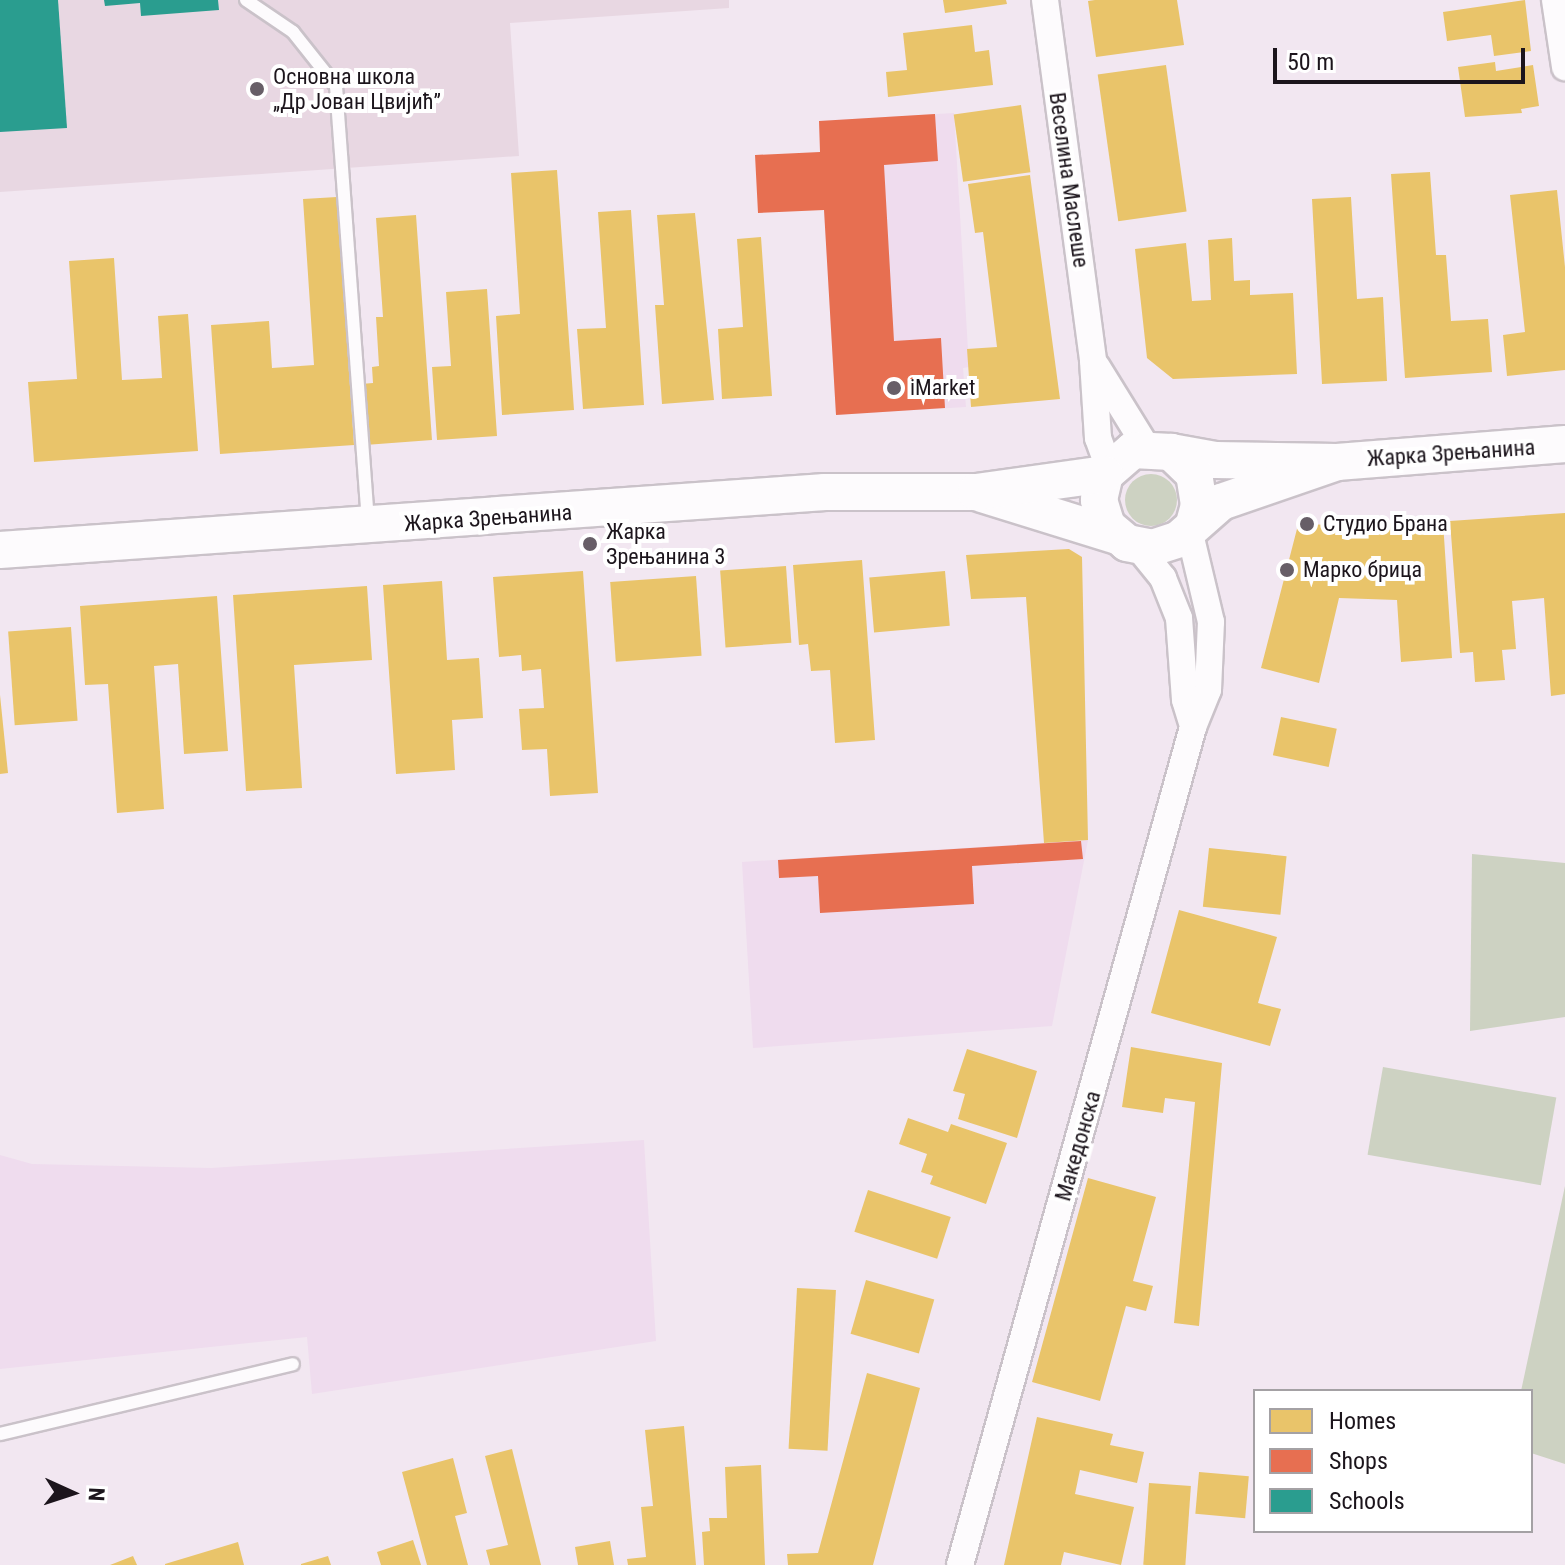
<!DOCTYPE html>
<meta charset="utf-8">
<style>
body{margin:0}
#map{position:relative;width:1565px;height:1565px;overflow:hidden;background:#f2e7f1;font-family:"Roboto Condensed",sans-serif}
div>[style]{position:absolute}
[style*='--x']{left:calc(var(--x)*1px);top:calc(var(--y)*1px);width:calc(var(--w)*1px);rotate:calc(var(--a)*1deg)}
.built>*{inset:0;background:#efdcee}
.education>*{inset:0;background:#e8d7e2}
.green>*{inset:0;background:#cdd2c2;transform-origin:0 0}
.round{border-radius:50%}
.homes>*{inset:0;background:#e9c46a;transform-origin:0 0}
.shops>*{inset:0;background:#e76f51}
.schools>*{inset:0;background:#2a9d8f}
.roads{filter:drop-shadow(2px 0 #cac2c9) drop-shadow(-2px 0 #cac2c9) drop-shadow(0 2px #cac2c9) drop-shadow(0 -2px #cac2c9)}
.service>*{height:12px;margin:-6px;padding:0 6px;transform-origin:6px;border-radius:6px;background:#fdfbfd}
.minor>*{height:26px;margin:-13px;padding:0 13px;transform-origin:13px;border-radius:13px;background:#fdfbfd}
.secondary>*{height:36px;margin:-18px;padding:0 18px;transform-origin:18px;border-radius:18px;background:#fdfbfd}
.dots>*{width:22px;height:22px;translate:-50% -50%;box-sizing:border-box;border:4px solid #fff;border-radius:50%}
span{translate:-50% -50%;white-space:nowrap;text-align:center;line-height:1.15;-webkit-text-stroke:8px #fff;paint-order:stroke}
.poi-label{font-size:22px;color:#1c151c}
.left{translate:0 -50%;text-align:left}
.street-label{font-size:22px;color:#1c151c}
.legend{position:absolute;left:1253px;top:1389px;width:280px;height:144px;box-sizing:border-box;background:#fff;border:2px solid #a4a1a4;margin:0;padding:10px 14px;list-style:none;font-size:24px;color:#1c151c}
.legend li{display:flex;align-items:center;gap:16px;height:40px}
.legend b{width:40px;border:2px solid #a4a1a4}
.north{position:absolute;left:32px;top:1453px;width:80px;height:80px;-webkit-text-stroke:6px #fff;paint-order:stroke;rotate:93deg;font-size:22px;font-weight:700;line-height:32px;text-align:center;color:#1c151c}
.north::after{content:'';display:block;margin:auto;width:28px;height:36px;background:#1c151c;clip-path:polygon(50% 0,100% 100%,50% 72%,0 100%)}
.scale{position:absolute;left:1273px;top:48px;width:252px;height:36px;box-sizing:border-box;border:4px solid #1c151c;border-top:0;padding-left:10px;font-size:24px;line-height:28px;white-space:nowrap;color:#1c151c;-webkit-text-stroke:6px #fff;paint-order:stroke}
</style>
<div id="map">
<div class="built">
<div style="clip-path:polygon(954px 113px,969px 367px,963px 368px,966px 407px,836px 415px,819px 121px)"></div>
<div style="clip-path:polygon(1088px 840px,1052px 1026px,753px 1048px,742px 862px)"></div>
<div style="clip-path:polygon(644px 1140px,656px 1341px,312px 1394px,307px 1337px,0 1369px,0 1155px,32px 1164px,211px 1168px)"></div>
</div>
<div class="education">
<div style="clip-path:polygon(0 0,729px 0,729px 8px,510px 23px,519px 156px,0 192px)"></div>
</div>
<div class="green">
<div class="round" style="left:1125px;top:474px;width:52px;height:52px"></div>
<div style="clip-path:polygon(1472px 854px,1565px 863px,1565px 1017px,1470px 1031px)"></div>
<div style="left:1383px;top:1067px;width:176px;height:89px;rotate:10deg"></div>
<div style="clip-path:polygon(1565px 1186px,1565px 1464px,1531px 1453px,1531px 1391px,1521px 1391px)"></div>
</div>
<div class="homes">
<div style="clip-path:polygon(943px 0,1006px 0,1007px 4px,945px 13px)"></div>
<div style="clip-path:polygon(1095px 0,1177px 0,1184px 45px,1096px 57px,1088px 1px)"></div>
<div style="clip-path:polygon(1525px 0,1531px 51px,1494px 56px,1491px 35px,1447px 41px,1443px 12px)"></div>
<div style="clip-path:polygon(972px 25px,975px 52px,989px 50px,993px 85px,888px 97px,886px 72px,907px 70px,903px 33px)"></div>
<div style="clip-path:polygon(1495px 62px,1496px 71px,1533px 65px,1539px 106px,1521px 109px,1522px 113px,1465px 117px,1458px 67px)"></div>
<div style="left:1166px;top:65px;width:148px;height:69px;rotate:82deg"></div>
<div style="left:1021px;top:105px;width:68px;height:68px;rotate:82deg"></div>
<div style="clip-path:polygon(557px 170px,574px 410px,502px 415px,496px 316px,520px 314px,511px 173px)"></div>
<div style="clip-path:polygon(1430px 172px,1436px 255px,1446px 255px,1451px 321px,1488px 319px,1492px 372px,1405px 378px,1391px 174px)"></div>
<div style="clip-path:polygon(1030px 175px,1060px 399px,971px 407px,967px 349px,997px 347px,983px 232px,975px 233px,968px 184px)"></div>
<div style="clip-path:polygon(1557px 190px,1565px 267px,1565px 370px,1507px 376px,1503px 335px,1525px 332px,1510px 195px)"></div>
<div style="clip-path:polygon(337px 197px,354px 445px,220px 454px,211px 325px,269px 321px,272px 368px,314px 365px,303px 199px)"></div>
<div style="clip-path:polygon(1351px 197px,1357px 299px,1383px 297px,1387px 381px,1322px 384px,1312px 199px)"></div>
<div style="clip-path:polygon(631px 210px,644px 405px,583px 409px,577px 329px,606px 328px,598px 212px)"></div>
<div style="clip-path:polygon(695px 213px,714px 400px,662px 404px,655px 305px,664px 305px,657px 215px)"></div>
<div style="clip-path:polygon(416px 215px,432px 440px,365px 445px,361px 384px,373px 383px,372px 367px,379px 366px,376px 317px,383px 317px,376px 218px)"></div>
<div style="clip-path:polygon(761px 237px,772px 396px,722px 399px,718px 329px,743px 327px,737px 239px)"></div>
<div style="clip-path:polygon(1232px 238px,1234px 281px,1250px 280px,1250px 295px,1293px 293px,1297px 374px,1173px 379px,1147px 358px,1135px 249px,1186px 243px,1192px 301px,1211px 300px,1208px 240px)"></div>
<div style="clip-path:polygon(114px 258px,122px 380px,162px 378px,158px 316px,188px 314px,198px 451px,34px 462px,28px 382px,77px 379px,69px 261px)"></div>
<div style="clip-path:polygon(487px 289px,497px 436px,437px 440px,432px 367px,451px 366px,446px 292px)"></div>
<div style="clip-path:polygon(1565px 513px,1565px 694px,1551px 696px,1544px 598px,1512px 601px,1516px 649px,1502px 650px,1505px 680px,1475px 682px,1473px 652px,1460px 653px,1450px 521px)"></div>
<div style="clip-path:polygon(1443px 522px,1452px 658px,1401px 662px,1397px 600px,1339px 598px,1319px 683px,1261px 668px,1298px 525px)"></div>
<div style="clip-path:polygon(1069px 549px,1082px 557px,1088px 840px,1044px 843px,1026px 597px,971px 599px,966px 555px)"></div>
<div style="clip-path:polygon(862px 560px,875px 740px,835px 743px,830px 670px,811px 671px,808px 644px,799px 645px,793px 565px)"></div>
<div style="left:786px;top:566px;width:77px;height:66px;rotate:86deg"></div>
<div style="clip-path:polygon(583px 571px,598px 793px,550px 796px,547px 749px,522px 750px,519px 709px,544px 708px,541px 669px,522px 671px,521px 655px,499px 657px,493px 577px)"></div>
<div style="left:945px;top:571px;width:55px;height:76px;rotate:85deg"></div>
<div style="left:696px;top:576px;width:80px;height:86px;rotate:86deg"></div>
<div style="clip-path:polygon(442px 581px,447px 660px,479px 658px,483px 718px,452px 720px,455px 770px,396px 774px,383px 585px)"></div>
<div style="clip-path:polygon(367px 586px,372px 660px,294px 665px,302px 788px,246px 791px,233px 595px)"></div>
<div style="clip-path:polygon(217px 596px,228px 751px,184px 754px,178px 664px,154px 666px,164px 809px,117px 813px,108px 684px,85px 685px,80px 606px)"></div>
<div style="left:71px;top:627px;width:94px;height:63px;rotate:86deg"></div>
<div style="clip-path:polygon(0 695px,8px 773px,0 774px)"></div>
<div style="left:1281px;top:717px;width:57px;height:39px;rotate:12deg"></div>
<div style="left:1209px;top:848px;width:78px;height:59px;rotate:6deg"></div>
<div style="clip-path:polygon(1179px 910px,1277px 937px,1258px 1003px,1281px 1009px,1270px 1046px,1151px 1013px)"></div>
<div style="clip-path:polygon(1131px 1047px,1222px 1063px,1199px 1326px,1174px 1323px,1195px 1102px,1165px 1098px,1163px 1113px,1122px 1107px)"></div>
<div style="clip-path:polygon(967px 1049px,1037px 1071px,1017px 1138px,958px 1119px,965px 1094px,953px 1091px)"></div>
<div style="clip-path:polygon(908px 1118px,948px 1132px,951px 1124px,1007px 1143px,986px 1204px,930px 1184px,933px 1176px,921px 1172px,927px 1154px,899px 1144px)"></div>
<div style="clip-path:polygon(1088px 1178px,1156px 1197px,1133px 1281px,1153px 1286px,1146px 1311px,1126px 1306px,1100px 1401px,1032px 1382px)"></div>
<div style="left:868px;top:1190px;width:87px;height:44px;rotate:18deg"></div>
<div style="left:866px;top:1280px;width:71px;height:56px;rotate:16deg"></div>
<div style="left:797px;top:1288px;width:39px;height:161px;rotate:3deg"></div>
<div style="clip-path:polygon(867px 1373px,920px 1388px,873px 1565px,788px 1565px,787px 1554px,818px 1553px)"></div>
<div style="clip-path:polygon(1037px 1417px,1113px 1434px,1110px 1445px,1144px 1452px,1137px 1483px,1080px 1470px,1075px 1494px,1134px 1507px,1121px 1565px,1064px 1552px,1061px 1565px,1004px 1565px)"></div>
<div style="clip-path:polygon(684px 1426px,696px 1565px,628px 1565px,627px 1559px,646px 1557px,641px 1507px,653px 1506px,645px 1430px)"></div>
<div style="clip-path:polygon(512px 1449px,541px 1565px,490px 1565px,486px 1550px,508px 1545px,485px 1456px)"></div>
<div style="clip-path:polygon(453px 1458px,467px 1513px,455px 1516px,468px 1565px,427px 1565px,402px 1472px)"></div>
<div style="clip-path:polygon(761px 1465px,765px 1565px,704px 1565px,702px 1532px,710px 1531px,709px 1518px,727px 1518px,725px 1467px)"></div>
<div style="left:1199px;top:1472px;width:50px;height:42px;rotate:5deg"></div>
<div style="left:1149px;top:1483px;width:42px;height:82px;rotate:4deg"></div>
<div style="clip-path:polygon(413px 1540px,421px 1565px,381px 1565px,377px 1552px)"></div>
<div style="clip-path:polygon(610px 1541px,614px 1565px,578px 1565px,575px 1547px)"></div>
<div style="clip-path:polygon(238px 1542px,244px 1565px,165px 1565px,165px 1564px)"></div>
<div style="clip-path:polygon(133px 1556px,137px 1565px,110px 1565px)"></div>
<div style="clip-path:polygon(328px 1556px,331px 1565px,301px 1565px,301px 1564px)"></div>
</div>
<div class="shops">
<div style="clip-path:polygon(935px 114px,938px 161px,884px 165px,894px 341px,941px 338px,945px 408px,836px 415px,824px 210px,758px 213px,755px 155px,820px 152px,819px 121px)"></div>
<div style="clip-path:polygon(1081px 841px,1083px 859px,972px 866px,974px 904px,820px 913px,818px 876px,779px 878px,778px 860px)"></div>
</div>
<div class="schools">
<div style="clip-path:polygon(0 0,58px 0,67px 128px,0 132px)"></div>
<div style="clip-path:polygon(104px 0,218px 0,219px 10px,141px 16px,140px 3px,105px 6px)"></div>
</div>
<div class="roads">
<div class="service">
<div style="--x:246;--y:0;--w:57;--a:34.2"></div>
<div style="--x:293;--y:32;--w:69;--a:51.5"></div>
<div style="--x:336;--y:86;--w:435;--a:85.8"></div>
<div style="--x:0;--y:1434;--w:301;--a:-13.4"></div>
</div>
<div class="minor">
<div style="--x:1045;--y:0;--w:364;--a:82.4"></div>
<div style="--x:1093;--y:361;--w:77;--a:86.3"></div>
<div style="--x:1098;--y:438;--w:32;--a:70"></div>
<div style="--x:1555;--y:0;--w:68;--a:81.5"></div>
<div style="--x:1097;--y:367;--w:95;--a:58.3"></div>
<div style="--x:1138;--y:547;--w:40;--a:51"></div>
<div style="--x:1163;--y:578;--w:43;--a:68.2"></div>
<div style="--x:1179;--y:618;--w:82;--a:85.8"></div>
<div style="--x:1185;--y:700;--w:28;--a:73"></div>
<div style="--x:960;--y:1565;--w:870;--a:-74.46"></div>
<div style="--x:1193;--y:727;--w:40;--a:-68"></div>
<div style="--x:1208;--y:690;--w:68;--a:-87.5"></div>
<div style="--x:1211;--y:622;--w:95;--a:-103.4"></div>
</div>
<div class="secondary">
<div style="--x:1171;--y:452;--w:45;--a:10.3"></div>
<div style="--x:1215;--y:460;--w:122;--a:0.9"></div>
<div style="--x:1337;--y:462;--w:229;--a:-4.5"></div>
<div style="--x:982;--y:494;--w:141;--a:17.3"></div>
<div style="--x:1195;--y:520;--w:16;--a:-75"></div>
<div style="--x:1199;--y:505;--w:31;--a:-99"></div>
<div style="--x:1194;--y:474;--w:32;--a:-136"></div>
<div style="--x:1171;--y:452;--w:38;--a:-177"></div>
<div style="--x:1133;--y:450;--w:37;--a:139"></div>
<div style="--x:1105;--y:474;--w:27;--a:103"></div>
<div style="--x:1099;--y:500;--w:27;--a:73"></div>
<div style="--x:1107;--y:526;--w:26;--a:40"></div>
<div style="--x:1127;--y:543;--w:25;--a:11"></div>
<div style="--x:1152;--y:548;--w:28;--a:-18"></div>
<div style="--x:1179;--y:539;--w:56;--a:-41.4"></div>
<div style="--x:1221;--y:502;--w:123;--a:-19"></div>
<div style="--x:0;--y:550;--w:827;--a:-4.02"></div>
<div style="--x:825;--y:492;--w:151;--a:0"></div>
<div style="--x:976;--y:492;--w:130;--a:-7.9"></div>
</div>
</div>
<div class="dots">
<div style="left:257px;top:89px;background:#675e67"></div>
<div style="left:894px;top:388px;background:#675e67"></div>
<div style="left:1307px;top:524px;background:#675e67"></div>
<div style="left:590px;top:544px;background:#675e67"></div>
<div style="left:1287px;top:570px;background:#675e67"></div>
</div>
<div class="poi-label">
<span class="left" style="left:273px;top:89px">Основна школа<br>„Др Јован Цвијић”</span>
<span class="left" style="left:910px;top:388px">iMarket</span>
<span class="left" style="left:1323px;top:524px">Студио Брана</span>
<span class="left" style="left:606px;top:544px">Жарка<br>Зрењанина 3</span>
<span class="left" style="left:1303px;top:570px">Марко брица</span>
</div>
<div class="street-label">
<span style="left:1069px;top:180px;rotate:82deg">Веселина Маслеше</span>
<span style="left:1451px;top:453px;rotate:-4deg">Жарка Зрењанина</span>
<span style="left:488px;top:518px;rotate:-4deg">Жарка Зрењанина</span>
<span style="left:1078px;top:1146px;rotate:-74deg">Македонска</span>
</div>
<ul class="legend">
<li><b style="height:22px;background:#e9c46a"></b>Homes</li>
<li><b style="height:22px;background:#e76f51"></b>Shops</li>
<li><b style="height:22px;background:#2a9d8f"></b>Schools</li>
</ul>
<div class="north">N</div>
<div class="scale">50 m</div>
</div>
